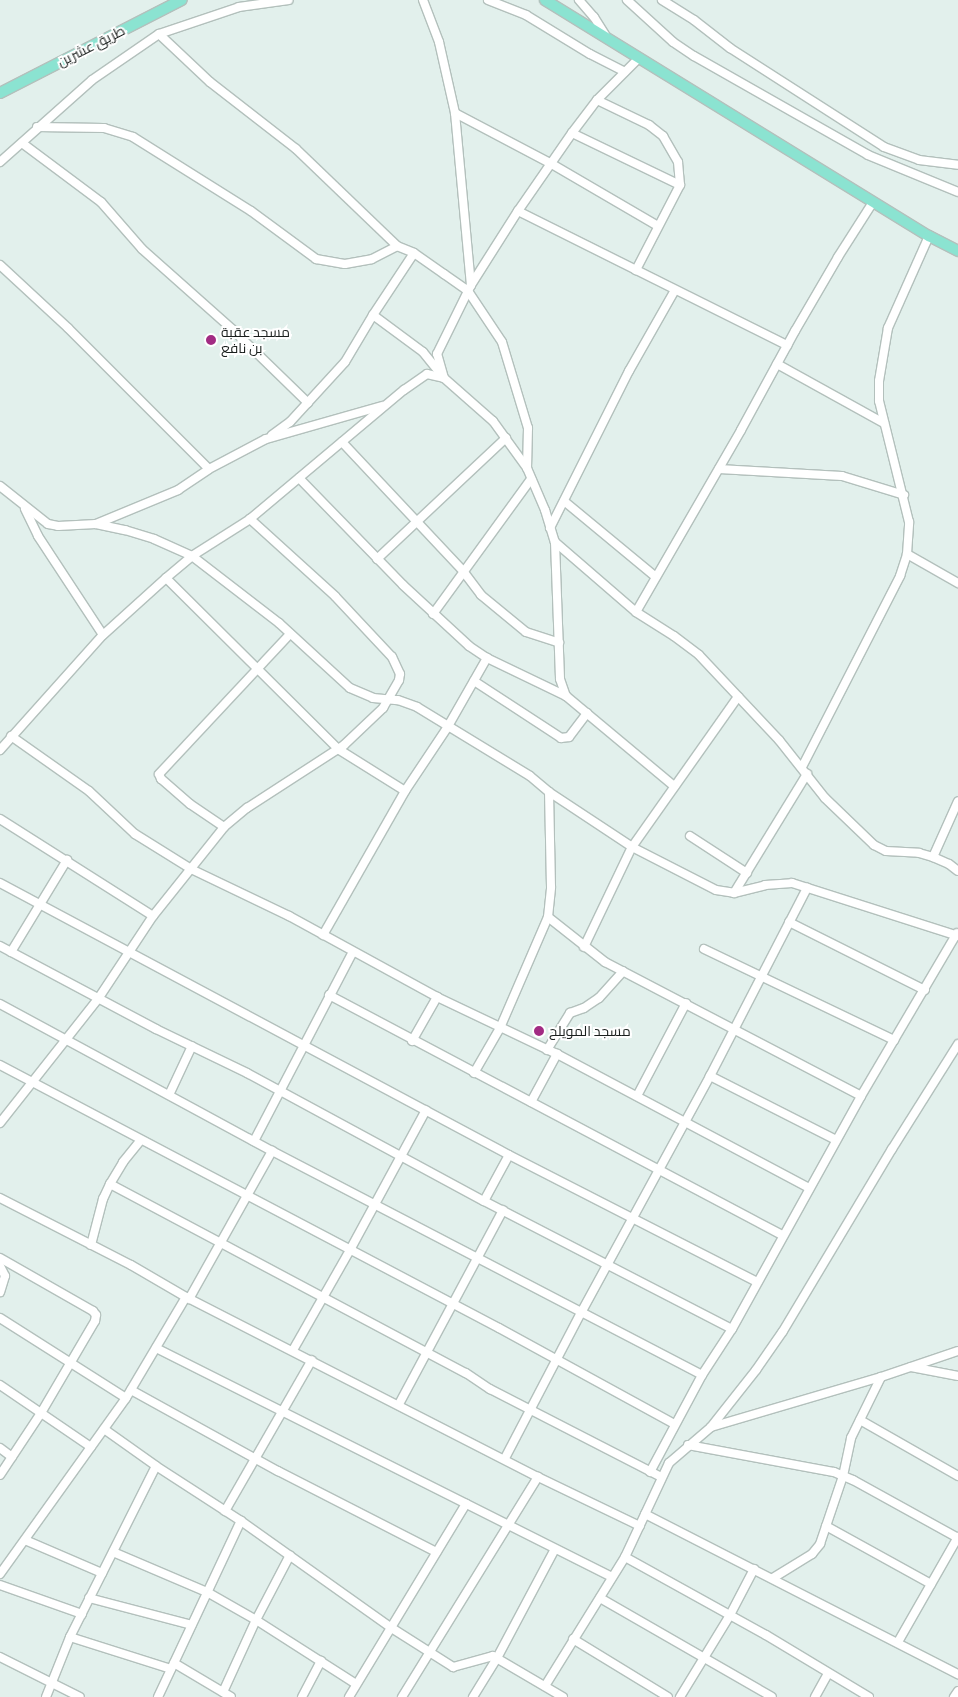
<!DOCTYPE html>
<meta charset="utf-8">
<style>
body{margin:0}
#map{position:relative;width:958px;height:1697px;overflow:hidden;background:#e2f0ec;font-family:Commissioner,Cairo,sans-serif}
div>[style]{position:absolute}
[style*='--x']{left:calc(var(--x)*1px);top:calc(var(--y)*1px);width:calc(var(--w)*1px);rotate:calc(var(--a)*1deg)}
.roads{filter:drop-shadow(1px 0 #b3c0bc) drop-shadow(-1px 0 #b3c0bc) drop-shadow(0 1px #b3c0bc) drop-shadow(0 -1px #b3c0bc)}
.minor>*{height:8px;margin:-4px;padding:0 4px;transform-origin:4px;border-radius:4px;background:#fff}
.major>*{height:10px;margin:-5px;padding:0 5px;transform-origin:5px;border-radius:5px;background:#8be3d1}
.dots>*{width:14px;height:14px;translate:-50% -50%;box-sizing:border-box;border:2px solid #fff;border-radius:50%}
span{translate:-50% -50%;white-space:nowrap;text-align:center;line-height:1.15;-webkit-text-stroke:4px #fff;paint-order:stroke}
.street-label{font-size:14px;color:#1a1f1d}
.poi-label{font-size:14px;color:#1a1f1d}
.left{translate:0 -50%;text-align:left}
</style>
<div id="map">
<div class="roads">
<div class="minor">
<div style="--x:423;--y:0;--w:45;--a:69.1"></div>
<div style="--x:439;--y:42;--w:73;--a:77.3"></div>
<div style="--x:455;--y:113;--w:173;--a:84.7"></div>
<div style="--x:488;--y:0;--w:41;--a:21.5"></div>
<div style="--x:526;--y:15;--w:75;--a:31.4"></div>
<div style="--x:590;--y:54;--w:39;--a:27"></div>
<div style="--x:579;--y:0;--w:23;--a:49"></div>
<div style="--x:594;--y:17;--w:22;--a:58"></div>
<div style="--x:627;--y:0;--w:62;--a:42.4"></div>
<div style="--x:673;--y:42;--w:25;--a:34"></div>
<div style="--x:694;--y:56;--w:200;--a:29.6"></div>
<div style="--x:868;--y:155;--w:97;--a:22.3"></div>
<div style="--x:662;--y:0;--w:38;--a:32"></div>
<div style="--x:694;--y:20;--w:46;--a:37.9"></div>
<div style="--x:730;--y:48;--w:183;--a:32.7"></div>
<div style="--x:884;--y:147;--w:37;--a:20"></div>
<div style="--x:919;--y:160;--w:39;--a:7"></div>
<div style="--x:159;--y:34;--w:70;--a:43.3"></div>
<div style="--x:210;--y:82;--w:109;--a:37.9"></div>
<div style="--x:296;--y:149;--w:140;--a:43.8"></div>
<div style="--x:597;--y:100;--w:58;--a:25.7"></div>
<div style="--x:649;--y:125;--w:18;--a:38"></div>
<div style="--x:663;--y:136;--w:30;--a:60"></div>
<div style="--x:678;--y:162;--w:23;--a:85"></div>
<div style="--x:680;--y:185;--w:96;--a:117.4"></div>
<div style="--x:455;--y:113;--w:107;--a:27.8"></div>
<div style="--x:550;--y:163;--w:125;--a:30.3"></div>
<div style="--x:37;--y:127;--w:67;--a:0.9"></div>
<div style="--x:104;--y:128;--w:30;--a:17"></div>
<div style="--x:133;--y:137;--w:139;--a:32.1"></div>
<div style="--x:251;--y:211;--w:81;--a:36.4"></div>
<div style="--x:316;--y:259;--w:29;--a:10"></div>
<div style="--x:345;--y:264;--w:27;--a:-10"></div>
<div style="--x:372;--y:259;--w:28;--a:-27"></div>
<div style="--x:397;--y:246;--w:18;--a:22"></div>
<div style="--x:414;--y:253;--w:37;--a:35"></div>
<div style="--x:444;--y:274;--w:29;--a:35"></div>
<div style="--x:468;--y:291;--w:61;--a:56.3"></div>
<div style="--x:502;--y:342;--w:90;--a:73.2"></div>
<div style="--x:528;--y:428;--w:40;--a:91.4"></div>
<div style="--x:572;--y:133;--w:120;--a:25.7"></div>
<div style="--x:22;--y:143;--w:99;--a:36.8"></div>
<div style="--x:101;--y:202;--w:62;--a:48.9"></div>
<div style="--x:142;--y:249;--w:120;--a:41.6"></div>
<div style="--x:232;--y:329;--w:106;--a:44.2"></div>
<div style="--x:0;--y:162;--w:123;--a:-41.7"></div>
<div style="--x:92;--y:80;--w:81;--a:-34.5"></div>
<div style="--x:159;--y:34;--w:84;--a:-18.6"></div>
<div style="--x:239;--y:7;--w:50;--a:-8"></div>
<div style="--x:518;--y:211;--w:301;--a:26.5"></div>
<div style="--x:0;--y:265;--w:93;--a:42.8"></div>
<div style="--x:68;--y:328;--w:199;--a:45"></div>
<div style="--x:373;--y:315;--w:62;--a:36.5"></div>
<div style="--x:423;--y:352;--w:33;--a:51"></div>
<div style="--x:444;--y:378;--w:65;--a:41.3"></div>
<div style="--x:493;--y:421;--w:58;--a:54.1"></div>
<div style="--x:527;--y:468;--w:46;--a:66.8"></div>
<div style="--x:545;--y:510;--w:34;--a:73"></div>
<div style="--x:555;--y:542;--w:137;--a:87.9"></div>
<div style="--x:560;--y:679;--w:18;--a:71"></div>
<div style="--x:777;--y:364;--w:122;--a:28.9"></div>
<div style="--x:272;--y:435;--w:22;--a:-36"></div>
<div style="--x:290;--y:422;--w:81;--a:-47.5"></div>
<div style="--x:345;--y:362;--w:55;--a:-59.2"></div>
<div style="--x:373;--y:315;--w:74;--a:-56.5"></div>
<div style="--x:342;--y:442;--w:177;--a:46.8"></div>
<div style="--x:463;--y:571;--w:30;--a:53"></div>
<div style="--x:481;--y:595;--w:58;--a:39.4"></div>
<div style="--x:526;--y:632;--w:35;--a:18"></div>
<div style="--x:719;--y:469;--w:123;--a:3.3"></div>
<div style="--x:842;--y:476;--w:65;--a:17"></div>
<div style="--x:299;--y:478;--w:149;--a:45.8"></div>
<div style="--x:403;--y:585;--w:90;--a:42.7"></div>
<div style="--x:469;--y:646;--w:22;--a:34"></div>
<div style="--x:487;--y:658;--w:88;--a:25.7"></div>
<div style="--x:566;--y:696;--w:141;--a:39.8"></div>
<div style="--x:0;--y:486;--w:61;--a:38.4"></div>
<div style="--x:48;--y:524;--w:10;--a:11"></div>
<div style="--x:58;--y:526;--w:38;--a:-3"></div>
<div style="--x:96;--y:524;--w:30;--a:12"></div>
<div style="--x:125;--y:530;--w:30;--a:17"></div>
<div style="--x:154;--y:539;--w:42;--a:24.1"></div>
<div style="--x:192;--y:556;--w:110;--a:37.6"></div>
<div style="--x:279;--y:623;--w:96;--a:42.5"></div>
<div style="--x:350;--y:688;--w:25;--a:23"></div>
<div style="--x:373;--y:698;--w:25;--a:5"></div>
<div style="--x:398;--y:700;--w:20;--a:20"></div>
<div style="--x:417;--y:707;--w:132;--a:31.4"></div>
<div style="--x:530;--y:776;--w:25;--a:40"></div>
<div style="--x:549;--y:792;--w:100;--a:33.5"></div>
<div style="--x:632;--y:847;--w:94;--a:27.1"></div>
<div style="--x:716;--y:890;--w:18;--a:9"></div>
<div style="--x:734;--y:893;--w:32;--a:-14"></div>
<div style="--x:765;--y:885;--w:27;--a:-4"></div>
<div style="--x:792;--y:883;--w:174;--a:17.7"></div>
<div style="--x:564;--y:501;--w:119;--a:39.6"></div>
<div style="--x:25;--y:509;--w:30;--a:64"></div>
<div style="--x:38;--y:536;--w:118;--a:56.7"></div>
<div style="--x:96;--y:524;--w:89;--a:-22.5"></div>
<div style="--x:178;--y:490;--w:37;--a:-34"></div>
<div style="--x:209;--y:469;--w:64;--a:-27.8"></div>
<div style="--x:266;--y:439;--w:121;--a:-15.9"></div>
<div style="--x:550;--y:528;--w:176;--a:-63.3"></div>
<div style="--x:629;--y:371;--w:93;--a:-60.4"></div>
<div style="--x:555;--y:542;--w:107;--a:40.8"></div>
<div style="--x:636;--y:612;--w:45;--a:32.3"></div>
<div style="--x:674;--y:636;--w:31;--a:37"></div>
<div style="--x:699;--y:655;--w:117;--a:46.7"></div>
<div style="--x:779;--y:740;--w:74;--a:51.6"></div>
<div style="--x:825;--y:798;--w:68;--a:43.8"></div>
<div style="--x:874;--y:845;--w:13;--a:27"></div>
<div style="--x:886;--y:851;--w:33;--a:3"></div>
<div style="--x:919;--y:853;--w:15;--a:16"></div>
<div style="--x:933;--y:857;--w:17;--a:24"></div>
<div style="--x:949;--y:864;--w:11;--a:38"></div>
<div style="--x:907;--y:554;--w:59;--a:29.6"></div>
<div style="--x:377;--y:559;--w:177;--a:-43.2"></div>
<div style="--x:166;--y:578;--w:243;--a:44.8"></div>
<div style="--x:338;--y:749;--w:79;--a:32.1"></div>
<div style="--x:636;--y:612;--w:210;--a:-60"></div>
<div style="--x:741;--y:430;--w:113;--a:-61.4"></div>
<div style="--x:795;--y:331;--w:86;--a:-59.8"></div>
<div style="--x:838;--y:257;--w:65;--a:-57.5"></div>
<div style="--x:433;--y:614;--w:167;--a:-54"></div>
<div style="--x:474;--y:681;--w:104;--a:33.2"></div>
<div style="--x:561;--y:738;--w:8;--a:-7"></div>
<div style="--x:569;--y:737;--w:30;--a:-53"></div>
<div style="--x:11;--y:736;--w:95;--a:35.2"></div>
<div style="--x:89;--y:791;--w:63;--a:43.1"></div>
<div style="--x:135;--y:834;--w:66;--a:32"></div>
<div style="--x:191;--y:869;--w:109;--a:25.6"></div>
<div style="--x:289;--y:916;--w:169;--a:28.7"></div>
<div style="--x:437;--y:997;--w:133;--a:25.4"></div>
<div style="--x:557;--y:1054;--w:285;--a:28"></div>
<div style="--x:0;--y:750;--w:154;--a:-48.2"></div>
<div style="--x:103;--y:635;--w:85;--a:-42.1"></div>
<div style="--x:166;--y:578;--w:34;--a:-40"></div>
<div style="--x:192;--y:556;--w:69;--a:-32.5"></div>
<div style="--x:250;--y:519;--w:201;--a:-40"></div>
<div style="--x:404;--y:390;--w:28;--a:-35"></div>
<div style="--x:427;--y:374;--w:17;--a:13"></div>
<div style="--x:444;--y:378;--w:25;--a:-106"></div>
<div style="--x:437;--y:354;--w:77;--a:-63.8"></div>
<div style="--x:471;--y:285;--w:88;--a:-57.6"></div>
<div style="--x:518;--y:211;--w:95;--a:-55.3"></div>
<div style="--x:572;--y:133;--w:41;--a:-52.9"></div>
<div style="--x:597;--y:100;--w:59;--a:-45"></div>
<div style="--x:802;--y:767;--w:215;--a:-62.8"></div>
<div style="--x:900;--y:576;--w:23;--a:-72"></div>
<div style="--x:907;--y:554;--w:32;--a:-86"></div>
<div style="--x:909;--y:522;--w:125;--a:-103.9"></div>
<div style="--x:879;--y:401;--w:20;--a:-90"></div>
<div style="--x:879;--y:381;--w:54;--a:-80.4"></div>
<div style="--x:888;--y:328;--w:101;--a:-66"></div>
<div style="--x:0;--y:819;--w:181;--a:32.4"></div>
<div style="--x:224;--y:827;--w:41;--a:-145.9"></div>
<div style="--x:190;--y:804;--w:38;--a:-139"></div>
<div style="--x:161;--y:779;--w:5;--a:-112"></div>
<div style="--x:159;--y:774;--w:192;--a:-46.9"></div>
<div style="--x:690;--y:836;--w:68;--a:33"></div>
<div style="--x:933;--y:857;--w:61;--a:-65.9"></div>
<div style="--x:0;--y:883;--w:577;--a:28.12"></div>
<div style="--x:509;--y:1155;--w:279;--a:27.1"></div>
<div style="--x:734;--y:893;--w:140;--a:-58.5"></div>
<div style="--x:548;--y:917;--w:73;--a:38.3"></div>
<div style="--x:605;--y:962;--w:289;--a:27.6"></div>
<div style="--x:789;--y:922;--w:152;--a:26.6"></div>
<div style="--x:323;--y:935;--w:166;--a:-60.3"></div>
<div style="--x:405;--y:791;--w:76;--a:-56.3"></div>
<div style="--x:447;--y:728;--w:81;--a:-60.3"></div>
<div style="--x:0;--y:946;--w:177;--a:28"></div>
<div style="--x:156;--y:1029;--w:101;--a:25.8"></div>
<div style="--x:247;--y:1073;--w:269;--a:28.4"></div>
<div style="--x:484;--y:1201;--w:279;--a:27.3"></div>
<div style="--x:584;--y:947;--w:111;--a:-64.4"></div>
<div style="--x:632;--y:847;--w:184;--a:-54.8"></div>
<div style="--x:704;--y:949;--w:211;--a:25.6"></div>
<div style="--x:11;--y:952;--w:108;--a:-58.7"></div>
<div style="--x:329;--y:995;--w:513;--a:27.91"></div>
<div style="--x:0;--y:1004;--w:309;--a:28.4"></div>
<div style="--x:272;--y:1151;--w:485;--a:27.5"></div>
<div style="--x:412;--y:1041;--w:51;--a:-60.4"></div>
<div style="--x:547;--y:1050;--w:44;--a:-58.1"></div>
<div style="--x:570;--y:1013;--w:15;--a:-20"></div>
<div style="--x:584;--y:1008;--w:18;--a:-34"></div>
<div style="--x:599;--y:998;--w:36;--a:-48"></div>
<div style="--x:0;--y:1065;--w:564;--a:27.79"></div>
<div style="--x:499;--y:1328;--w:200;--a:28.7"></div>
<div style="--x:474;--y:1073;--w:52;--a:-60"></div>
<div style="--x:500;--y:1028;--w:121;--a:-66.6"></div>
<div style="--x:548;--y:917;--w:30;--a:-84"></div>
<div style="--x:551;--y:887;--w:95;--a:-91.2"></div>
<div style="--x:710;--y:1076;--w:141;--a:26.9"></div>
<div style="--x:169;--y:1095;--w:54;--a:-64.9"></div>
<div style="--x:637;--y:1096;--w:105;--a:-62.2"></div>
<div style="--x:531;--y:1102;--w:55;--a:-61.6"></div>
<div style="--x:0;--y:1123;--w:158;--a:-51.7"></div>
<div style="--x:98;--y:999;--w:100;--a:-56.5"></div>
<div style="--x:153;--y:916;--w:114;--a:-51.4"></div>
<div style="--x:224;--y:827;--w:30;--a:-40"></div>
<div style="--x:247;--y:808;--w:116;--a:-33"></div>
<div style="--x:344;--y:745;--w:54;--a:-43.5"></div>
<div style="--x:383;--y:708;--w:32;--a:-60"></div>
<div style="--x:399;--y:680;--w:6;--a:-81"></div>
<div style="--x:400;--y:674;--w:19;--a:-115"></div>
<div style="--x:392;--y:657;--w:83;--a:-133.1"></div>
<div style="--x:335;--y:596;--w:115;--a:-137.8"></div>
<div style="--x:254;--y:1141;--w:213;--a:-62.4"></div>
<div style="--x:110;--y:1184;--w:403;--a:28"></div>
<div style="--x:466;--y:1373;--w:29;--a:34"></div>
<div style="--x:490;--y:1389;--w:192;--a:27.2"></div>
<div style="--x:0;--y:1198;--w:147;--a:27.1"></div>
<div style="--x:131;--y:1265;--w:64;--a:30.2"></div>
<div style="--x:186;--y:1297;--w:395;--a:27.1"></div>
<div style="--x:538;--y:1477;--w:113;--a:25.7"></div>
<div style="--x:484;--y:1201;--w:52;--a:-61.5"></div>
<div style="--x:91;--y:1245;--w:48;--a:-75.4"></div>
<div style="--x:103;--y:1199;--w:17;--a:-65"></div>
<div style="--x:110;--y:1184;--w:26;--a:-59"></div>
<div style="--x:123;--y:1162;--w:28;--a:-51"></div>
<div style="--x:0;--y:1258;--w:107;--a:29.7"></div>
<div style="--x:93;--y:1311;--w:5;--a:53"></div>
<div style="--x:96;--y:1315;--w:6;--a:99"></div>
<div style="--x:95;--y:1321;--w:107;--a:120.4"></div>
<div style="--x:41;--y:1413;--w:74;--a:123.5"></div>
<div style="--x:0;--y:1266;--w:11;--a:63"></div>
<div style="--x:5;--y:1276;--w:17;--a:107"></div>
<div style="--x:189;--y:1299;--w:170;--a:-60.7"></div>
<div style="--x:0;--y:1318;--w:149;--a:32.4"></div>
<div style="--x:156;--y:1348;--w:510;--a:26.67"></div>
<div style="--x:293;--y:1350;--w:115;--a:-60.3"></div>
<div style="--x:350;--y:1250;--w:159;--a:-61.5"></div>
<div style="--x:911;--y:1367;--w:48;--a:10.8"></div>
<div style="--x:0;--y:1385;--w:110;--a:34.3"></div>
<div style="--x:131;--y:1390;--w:168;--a:28.9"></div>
<div style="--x:278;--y:1471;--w:178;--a:27.1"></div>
<div style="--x:399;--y:1404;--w:220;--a:-61.8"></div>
<div style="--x:860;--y:1420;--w:113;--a:29.7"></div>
<div style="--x:711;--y:1427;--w:177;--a:-16.4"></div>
<div style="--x:881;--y:1377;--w:81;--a:-18.7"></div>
<div style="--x:104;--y:1429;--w:64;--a:35.4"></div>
<div style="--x:156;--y:1466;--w:101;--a:32.9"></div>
<div style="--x:241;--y:1521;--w:183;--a:35.4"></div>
<div style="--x:390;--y:1627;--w:75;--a:32.4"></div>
<div style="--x:453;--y:1667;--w:41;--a:-15.4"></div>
<div style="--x:493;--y:1656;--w:81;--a:30.4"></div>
<div style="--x:688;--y:1445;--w:148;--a:10.5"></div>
<div style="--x:834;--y:1472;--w:21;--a:23"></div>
<div style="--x:853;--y:1480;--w:120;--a:28.9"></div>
<div style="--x:0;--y:1448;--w:15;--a:37"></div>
<div style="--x:505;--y:1458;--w:166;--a:-62.4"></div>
<div style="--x:582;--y:1311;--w:268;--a:-61.4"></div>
<div style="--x:710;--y:1076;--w:212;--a:-62.7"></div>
<div style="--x:650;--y:1472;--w:110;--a:-61.8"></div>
<div style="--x:702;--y:1375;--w:55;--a:-56.9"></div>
<div style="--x:732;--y:1329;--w:266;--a:-61"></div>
<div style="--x:861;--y:1096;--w:189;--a:-59.5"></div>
<div style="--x:225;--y:1511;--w:174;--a:-60.1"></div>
<div style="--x:645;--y:1514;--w:352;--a:27.1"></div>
<div style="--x:826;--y:1526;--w:120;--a:28.9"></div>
<div style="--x:25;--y:1540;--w:84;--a:23.2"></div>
<div style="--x:113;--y:1552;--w:102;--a:23.1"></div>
<div style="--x:207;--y:1592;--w:56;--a:29.7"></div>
<div style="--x:256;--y:1620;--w:119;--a:32.6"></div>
<div style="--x:625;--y:1557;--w:161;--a:29"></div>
<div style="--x:766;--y:1635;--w:120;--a:31"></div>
<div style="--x:0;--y:1574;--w:216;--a:-54.4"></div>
<div style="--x:126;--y:1398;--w:117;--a:-59.3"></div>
<div style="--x:773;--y:1578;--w:46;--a:-31.6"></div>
<div style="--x:812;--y:1554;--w:13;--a:-51"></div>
<div style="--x:820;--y:1544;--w:72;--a:-71.3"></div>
<div style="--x:843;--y:1476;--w:39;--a:-78"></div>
<div style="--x:851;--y:1438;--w:68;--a:-63.8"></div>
<div style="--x:0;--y:1585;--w:87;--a:19.5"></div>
<div style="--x:89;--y:1598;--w:106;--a:14.7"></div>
<div style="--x:600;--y:1598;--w:198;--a:29.9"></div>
<div style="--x:70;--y:1637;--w:106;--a:17.6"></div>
<div style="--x:573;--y:1639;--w:111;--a:31.4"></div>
<div style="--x:898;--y:1642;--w:121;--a:-60.3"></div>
<div style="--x:0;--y:1657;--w:89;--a:26.6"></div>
<div style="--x:174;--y:1663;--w:66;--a:30.8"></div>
<div style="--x:545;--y:1686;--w:152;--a:-58.2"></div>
<div style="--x:625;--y:1557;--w:104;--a:-64.9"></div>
<div style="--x:669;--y:1463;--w:55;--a:-40.6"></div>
<div style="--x:711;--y:1427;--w:73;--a:-51.7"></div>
<div style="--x:756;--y:1370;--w:47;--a:-55.3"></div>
<div style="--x:783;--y:1331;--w:212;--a:-59.1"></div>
<div style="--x:892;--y:1149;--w:124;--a:-57.8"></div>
<div style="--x:223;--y:1692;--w:79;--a:-65.4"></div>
<div style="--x:256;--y:1620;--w:73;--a:-62.4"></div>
<div style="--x:46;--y:1697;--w:65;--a:-68.2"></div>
<div style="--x:70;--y:1637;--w:191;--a:-63.3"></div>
<div style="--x:158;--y:1697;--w:195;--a:-64.8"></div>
<div style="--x:302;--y:1697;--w:41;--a:-62.2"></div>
<div style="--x:349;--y:1697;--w:226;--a:-58.8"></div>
<div style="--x:402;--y:1697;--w:259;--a:-58.3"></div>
<div style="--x:473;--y:1697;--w:46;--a:-58.4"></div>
<div style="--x:497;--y:1658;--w:123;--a:-62"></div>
<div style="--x:680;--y:1697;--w:96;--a:-58.6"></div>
<div style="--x:730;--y:1615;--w:52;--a:-62.4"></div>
<div style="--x:815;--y:1697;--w:26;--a:-61"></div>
<div style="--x:954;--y:1697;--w:7;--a:-56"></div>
</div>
<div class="major">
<div style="--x:545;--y:0;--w:451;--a:31.6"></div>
<div style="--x:929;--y:236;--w:33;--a:27"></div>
<div style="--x:0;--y:93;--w:204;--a:-27.1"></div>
</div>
</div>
<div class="dots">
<div style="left:211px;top:340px;background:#a22b83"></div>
<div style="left:539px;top:1031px;background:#a22b83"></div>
</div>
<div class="street-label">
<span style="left:91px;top:46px;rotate:-27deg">طريق عشرين</span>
</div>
<div class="poi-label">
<span class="left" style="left:221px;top:340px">مسجد عقبة<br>بن نافع</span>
<span class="left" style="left:549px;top:1031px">مسجد المويلح</span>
</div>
</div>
